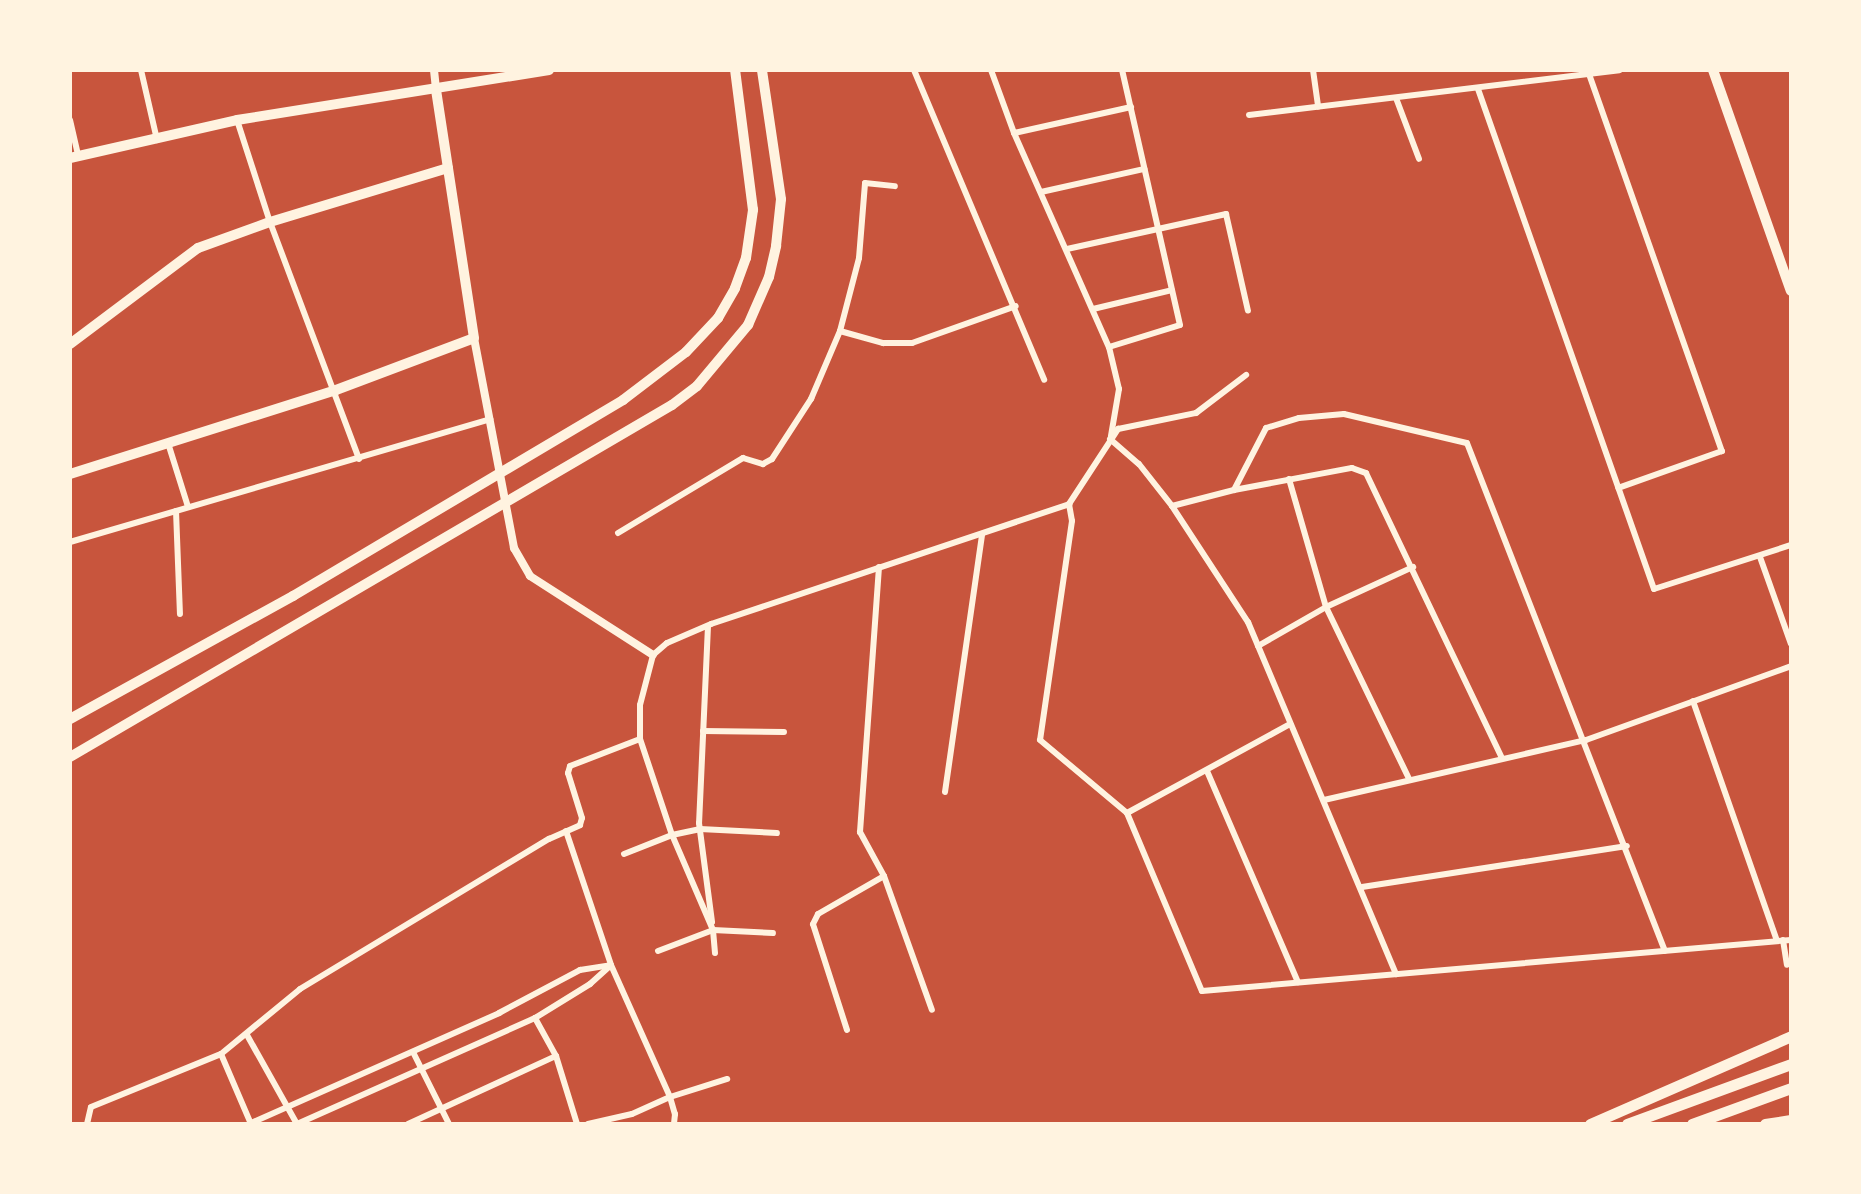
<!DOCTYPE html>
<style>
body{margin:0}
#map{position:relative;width:1861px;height:1194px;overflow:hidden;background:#c8553d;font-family:Commissioner,sans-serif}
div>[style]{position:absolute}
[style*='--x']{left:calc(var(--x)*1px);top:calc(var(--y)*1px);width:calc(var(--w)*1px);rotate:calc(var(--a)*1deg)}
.minor>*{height:6px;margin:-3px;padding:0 3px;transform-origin:3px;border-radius:3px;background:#fff3e0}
.tertiary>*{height:8px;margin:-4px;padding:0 4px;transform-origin:4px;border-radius:4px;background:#fff3e0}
.primary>*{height:10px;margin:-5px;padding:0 5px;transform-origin:5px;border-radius:5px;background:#fff3e0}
.motorway>*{height:11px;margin:-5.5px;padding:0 5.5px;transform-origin:5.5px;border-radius:5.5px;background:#fff3e0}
span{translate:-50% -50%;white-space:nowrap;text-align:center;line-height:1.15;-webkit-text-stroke:8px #fff3e0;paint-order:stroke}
.frame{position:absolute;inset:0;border:72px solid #fff3e0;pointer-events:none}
</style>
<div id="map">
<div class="minor">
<div style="--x:141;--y:70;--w:72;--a:77.1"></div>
<div style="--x:914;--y:70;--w:336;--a:67.2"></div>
<div style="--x:991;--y:70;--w:67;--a:69.9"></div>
<div style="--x:1014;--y:133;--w:234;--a:66.1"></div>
<div style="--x:1109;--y:347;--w:43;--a:76.6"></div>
<div style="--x:1119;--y:389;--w:48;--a:99.7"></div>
<div style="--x:1313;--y:70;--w:37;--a:82"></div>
<div style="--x:1589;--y:74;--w:400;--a:70.6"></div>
<div style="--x:1722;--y:451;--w:110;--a:160.4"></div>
<div style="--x:1478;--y:89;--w:530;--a:70.61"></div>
<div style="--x:1654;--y:589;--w:144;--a:-17.8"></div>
<div style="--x:1396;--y:98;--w:65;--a:69.3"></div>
<div style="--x:1249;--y:115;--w:373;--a:-6.9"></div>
<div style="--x:70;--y:120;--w:37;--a:77"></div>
<div style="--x:237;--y:120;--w:107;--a:72.1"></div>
<div style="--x:270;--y:222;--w:253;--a:69.4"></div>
<div style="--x:1014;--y:133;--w:120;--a:-12.5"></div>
<div style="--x:1041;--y:192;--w:106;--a:-12.6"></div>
<div style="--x:1067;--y:249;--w:163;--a:-12.4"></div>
<div style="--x:1226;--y:214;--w:99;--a:77.2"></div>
<div style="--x:1093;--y:309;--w:81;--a:-13.5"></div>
<div style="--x:840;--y:331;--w:45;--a:15.6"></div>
<div style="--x:883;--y:343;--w:29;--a:0"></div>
<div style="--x:912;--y:343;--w:110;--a:-19.6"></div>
<div style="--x:1109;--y:347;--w:74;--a:-17.2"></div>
<div style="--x:1180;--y:325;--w:262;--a:-102.8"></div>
<div style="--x:1110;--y:439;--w:38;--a:41"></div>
<div style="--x:1139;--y:464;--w:53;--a:51.8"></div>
<div style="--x:1172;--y:506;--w:139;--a:56.8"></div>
<div style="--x:1248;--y:622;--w:382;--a:67.2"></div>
<div style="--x:168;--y:443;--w:67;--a:72.6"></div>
<div style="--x:1289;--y:479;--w:133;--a:73.9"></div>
<div style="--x:1326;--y:607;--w:191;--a:64.2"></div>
<div style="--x:1234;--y:490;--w:70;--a:-62.7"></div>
<div style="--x:1266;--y:428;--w:34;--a:-17"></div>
<div style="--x:1299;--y:418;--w:45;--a:-5.1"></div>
<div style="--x:1344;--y:414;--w:126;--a:13.3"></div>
<div style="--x:1467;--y:443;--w:545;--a:68.71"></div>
<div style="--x:1069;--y:504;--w:17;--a:80"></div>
<div style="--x:1072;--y:521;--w:221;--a:98.3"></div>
<div style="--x:1040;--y:740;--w:114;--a:40"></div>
<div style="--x:1127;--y:813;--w:193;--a:67.2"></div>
<div style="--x:1202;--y:991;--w:591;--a:-4.95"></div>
<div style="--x:1172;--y:506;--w:64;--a:-14.5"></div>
<div style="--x:1234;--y:490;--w:120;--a:-10.6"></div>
<div style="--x:1352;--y:468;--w:15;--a:20"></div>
<div style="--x:1366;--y:473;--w:316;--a:64.5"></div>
<div style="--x:176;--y:511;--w:103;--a:87.8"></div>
<div style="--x:618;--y:533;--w:146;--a:-31"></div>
<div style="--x:743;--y:458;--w:21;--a:17"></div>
<div style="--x:763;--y:464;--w:10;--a:-29"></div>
<div style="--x:772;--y:459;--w:72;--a:-57"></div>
<div style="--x:811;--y:399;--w:74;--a:-66.9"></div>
<div style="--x:840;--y:331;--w:75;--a:-75.4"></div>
<div style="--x:859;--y:258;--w:75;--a:-85.4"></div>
<div style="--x:865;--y:183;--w:30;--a:6"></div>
<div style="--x:70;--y:542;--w:438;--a:-16.3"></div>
<div style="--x:1760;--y:557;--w:92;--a:70.4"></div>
<div style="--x:879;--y:567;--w:266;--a:94.1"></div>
<div style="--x:860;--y:832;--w:50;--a:61.4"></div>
<div style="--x:884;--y:876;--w:142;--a:70.3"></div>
<div style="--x:708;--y:626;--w:197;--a:92.6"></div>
<div style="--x:699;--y:823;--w:100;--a:82.5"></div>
<div style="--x:1258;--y:646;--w:78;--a:-29.8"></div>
<div style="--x:1326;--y:607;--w:96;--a:-24.7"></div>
<div style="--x:1693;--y:701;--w:254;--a:70.7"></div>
<div style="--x:703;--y:731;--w:81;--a:0.7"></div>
<div style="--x:1207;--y:771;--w:230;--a:66.7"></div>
<div style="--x:945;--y:792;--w:261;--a:-81.8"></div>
<div style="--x:1324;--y:800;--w:269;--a:-12.9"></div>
<div style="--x:1586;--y:740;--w:218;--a:-19.8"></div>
<div style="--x:1127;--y:813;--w:186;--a:-28.6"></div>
<div style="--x:566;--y:831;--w:141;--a:71.4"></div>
<div style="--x:611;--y:965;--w:145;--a:65.9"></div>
<div style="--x:670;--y:1097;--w:18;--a:74"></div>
<div style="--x:675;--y:1114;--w:10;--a:96"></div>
<div style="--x:624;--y:854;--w:52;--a:-21.6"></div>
<div style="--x:672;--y:835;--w:29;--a:-12"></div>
<div style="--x:700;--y:829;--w:77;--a:3"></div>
<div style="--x:1362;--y:887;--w:268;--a:-8.8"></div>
<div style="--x:1783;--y:940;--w:25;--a:81"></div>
<div style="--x:658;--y:951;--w:59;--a:-20.9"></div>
<div style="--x:713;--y:930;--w:60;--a:2.9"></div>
<div style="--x:715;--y:953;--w:23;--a:-95"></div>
<div style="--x:713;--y:930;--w:103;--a:-113.3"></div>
<div style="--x:672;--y:835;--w:101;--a:-108.4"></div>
<div style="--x:640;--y:739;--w:34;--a:-90"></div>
<div style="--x:640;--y:705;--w:52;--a:-75.4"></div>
<div style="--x:653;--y:655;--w:18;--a:-41"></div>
<div style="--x:667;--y:643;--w:48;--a:-23.4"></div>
<div style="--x:711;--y:624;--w:378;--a:-18.5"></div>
<div style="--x:1069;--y:504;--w:90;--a:-56.8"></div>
<div style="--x:1118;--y:429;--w:80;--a:-11.6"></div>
<div style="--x:1196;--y:413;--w:63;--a:-37.2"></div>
<div style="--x:535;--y:1018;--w:43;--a:61.1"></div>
<div style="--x:556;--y:1056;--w:71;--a:72.8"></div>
<div style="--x:847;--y:1030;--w:111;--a:-107.8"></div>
<div style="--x:813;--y:924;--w:11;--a:-63"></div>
<div style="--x:818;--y:914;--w:76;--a:-29.9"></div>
<div style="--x:247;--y:1035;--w:102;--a:60.7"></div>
<div style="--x:413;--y:1052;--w:80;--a:63.4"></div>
<div style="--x:221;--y:1054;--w:76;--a:66.8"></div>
<div style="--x:87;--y:1124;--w:17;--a:-77"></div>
<div style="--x:91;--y:1107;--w:140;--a:-22.2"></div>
<div style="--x:221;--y:1054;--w:102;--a:-39.4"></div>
<div style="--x:300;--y:989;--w:291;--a:-31.1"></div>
<div style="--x:549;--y:839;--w:34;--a:-24"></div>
<div style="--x:580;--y:825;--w:7;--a:-74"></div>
<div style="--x:582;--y:818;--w:47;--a:-107.3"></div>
<div style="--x:568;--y:773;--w:7;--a:-74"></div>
<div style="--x:570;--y:766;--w:75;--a:-21.1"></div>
<div style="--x:249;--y:1124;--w:274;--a:-23.9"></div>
<div style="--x:499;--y:1013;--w:92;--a:-28"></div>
<div style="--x:580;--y:970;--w:31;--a:-9"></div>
<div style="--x:297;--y:1124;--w:261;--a:-24"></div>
<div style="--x:535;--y:1018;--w:65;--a:-31.7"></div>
<div style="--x:590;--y:984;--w:28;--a:-42"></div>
<div style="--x:408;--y:1124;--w:163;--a:-24.7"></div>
<div style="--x:588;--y:1124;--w:45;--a:-12.8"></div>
<div style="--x:632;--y:1114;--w:42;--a:-24.1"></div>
<div style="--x:670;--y:1097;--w:60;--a:-17.5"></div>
</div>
<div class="tertiary">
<div style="--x:434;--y:70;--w:20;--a:84"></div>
<div style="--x:474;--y:338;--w:214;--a:79.2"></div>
<div style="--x:514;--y:548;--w:32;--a:60"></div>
<div style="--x:530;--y:576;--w:146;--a:32.7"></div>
</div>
<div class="primary">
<div style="--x:1713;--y:70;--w:234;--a:70.6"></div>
<div style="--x:70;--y:158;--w:171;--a:-12.8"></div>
<div style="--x:237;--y:120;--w:316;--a:-9.1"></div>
<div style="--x:70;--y:344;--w:160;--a:-36.9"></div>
<div style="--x:198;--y:248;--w:77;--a:-19.9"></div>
<div style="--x:270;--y:222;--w:186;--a:-16.9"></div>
<div style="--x:70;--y:474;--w:279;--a:-17.5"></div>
<div style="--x:336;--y:390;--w:147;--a:-20.6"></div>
<div style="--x:474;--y:338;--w:251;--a:-98.7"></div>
<div style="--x:70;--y:719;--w:255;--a:-28.9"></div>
<div style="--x:293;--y:596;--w:384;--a:-30.7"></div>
<div style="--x:623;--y:400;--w:79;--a:-37.3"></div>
<div style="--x:686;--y:352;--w:47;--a:-46.7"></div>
<div style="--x:718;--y:318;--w:34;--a:-60"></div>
<div style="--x:735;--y:288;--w:32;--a:-70"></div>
<div style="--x:746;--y:258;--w:49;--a:-81.7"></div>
<div style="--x:753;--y:210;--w:141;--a:-97.3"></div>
<div style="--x:70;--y:757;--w:697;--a:-30.32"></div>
<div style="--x:672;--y:405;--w:31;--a:-37"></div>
<div style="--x:697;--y:386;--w:80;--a:-50.1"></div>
<div style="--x:748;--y:325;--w:52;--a:-66.4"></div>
<div style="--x:769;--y:277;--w:32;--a:-77"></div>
<div style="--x:776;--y:246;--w:47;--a:-83.9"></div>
<div style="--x:781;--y:199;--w:130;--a:-98.4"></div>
</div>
<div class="motorway">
<div style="--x:1590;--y:1124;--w:219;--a:-23.6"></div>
<div style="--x:1627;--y:1124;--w:175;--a:-20.1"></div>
<div style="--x:1692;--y:1124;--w:105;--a:-20"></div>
<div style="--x:1765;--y:1124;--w:26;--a:-9"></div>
</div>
<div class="frame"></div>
</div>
